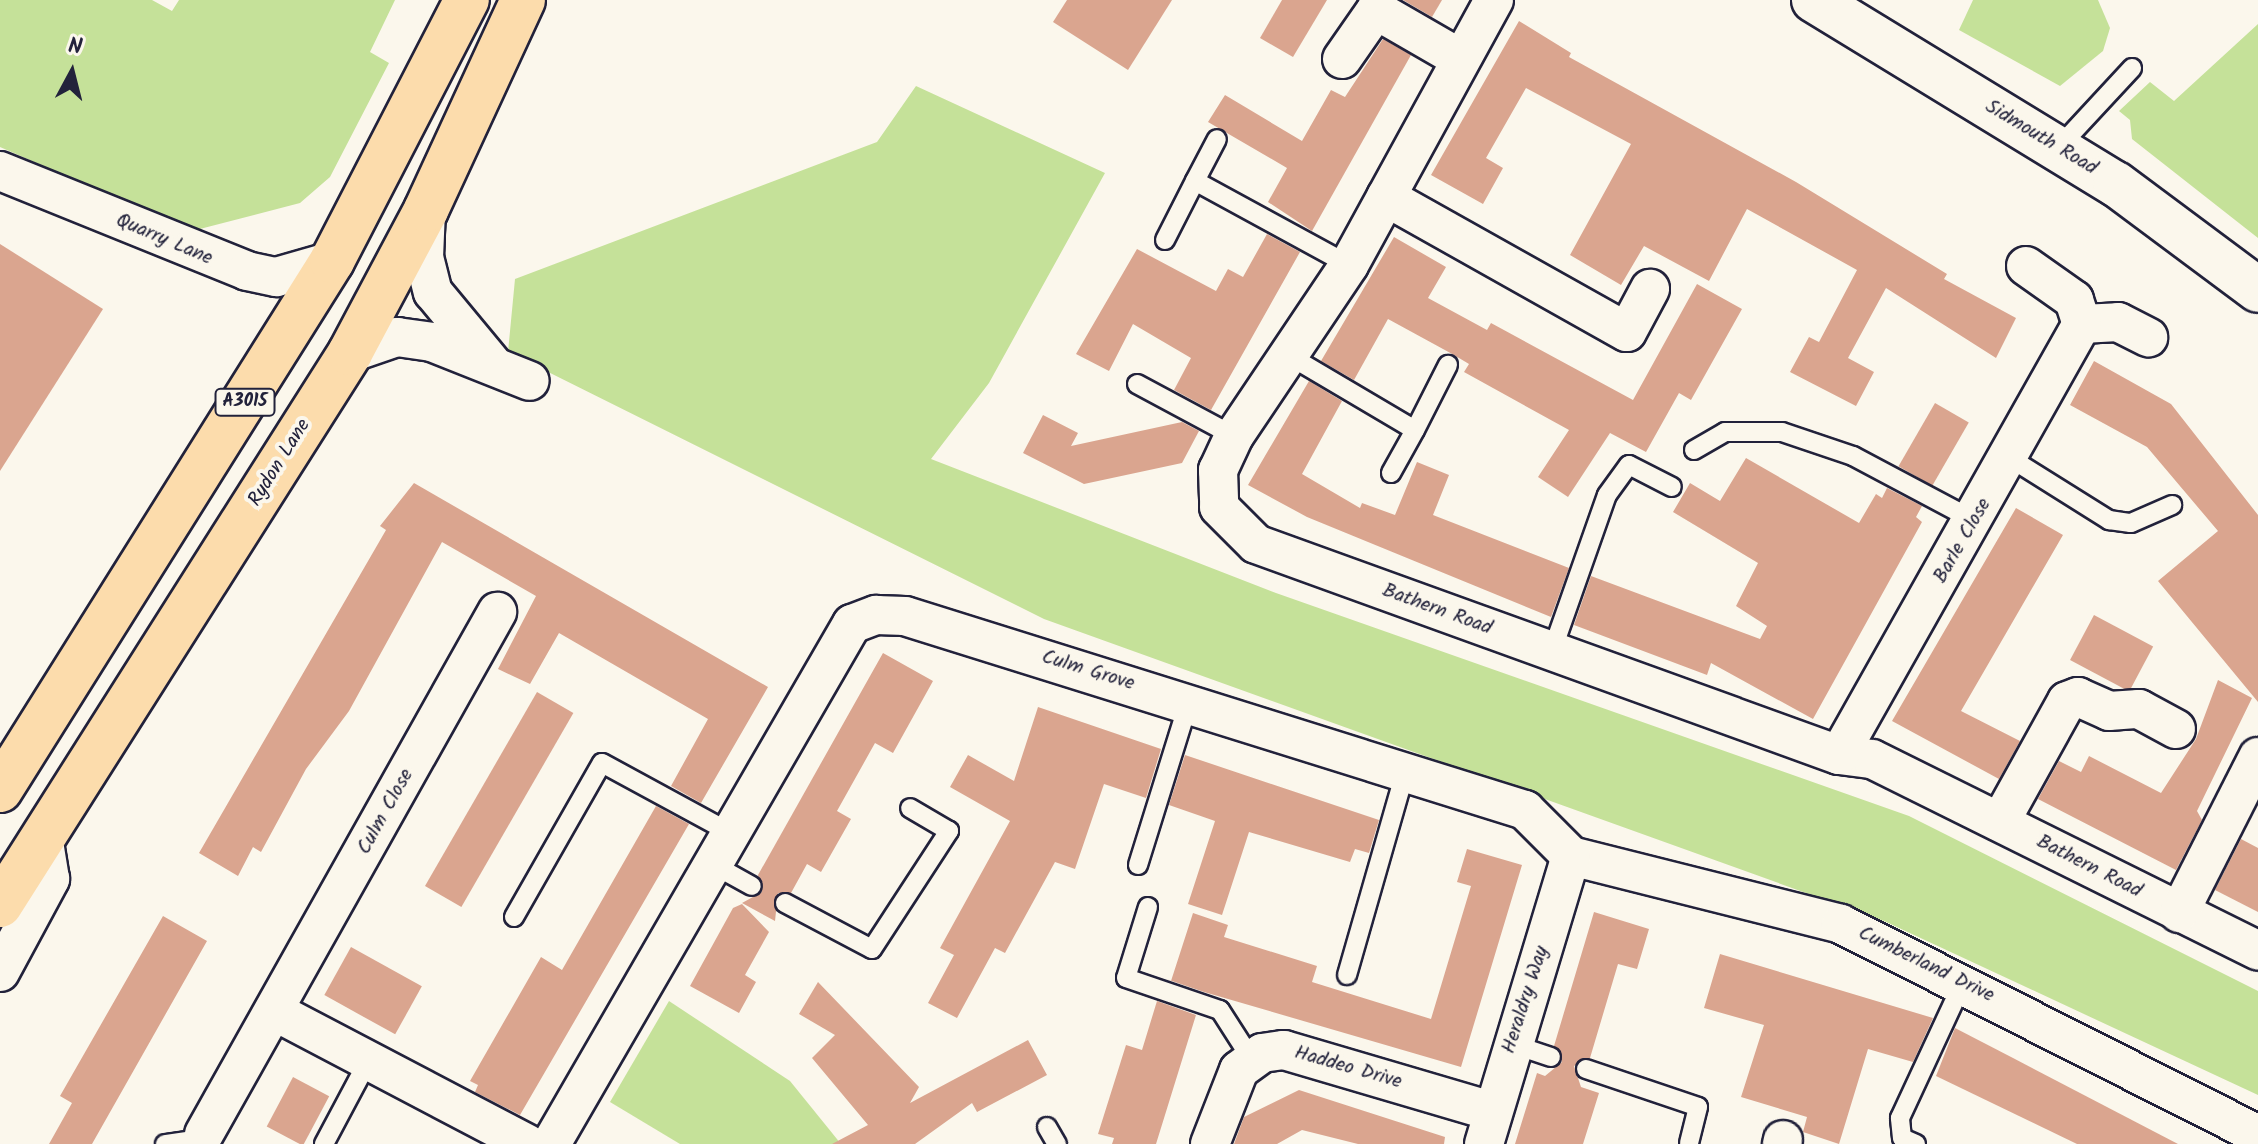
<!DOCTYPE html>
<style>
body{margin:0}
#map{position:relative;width:2258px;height:1144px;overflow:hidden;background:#fbf7ec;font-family:Kalam,sans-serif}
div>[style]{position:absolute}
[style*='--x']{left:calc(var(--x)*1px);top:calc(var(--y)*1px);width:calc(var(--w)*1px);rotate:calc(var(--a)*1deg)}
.green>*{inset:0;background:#c5e199}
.building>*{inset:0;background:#daa58f;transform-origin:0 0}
.roads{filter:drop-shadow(2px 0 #22223b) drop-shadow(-2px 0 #22223b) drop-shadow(0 2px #22223b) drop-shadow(0 -2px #22223b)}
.service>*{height:18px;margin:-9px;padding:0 9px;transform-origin:9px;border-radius:9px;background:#fbf7ec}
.minor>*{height:38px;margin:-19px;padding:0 19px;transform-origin:19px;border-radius:19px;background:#fbf7ec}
.tertiary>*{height:44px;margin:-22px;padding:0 22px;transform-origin:22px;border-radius:22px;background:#fbf7ec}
.primary>*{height:44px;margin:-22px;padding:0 22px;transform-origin:22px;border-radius:22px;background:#fcdcac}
span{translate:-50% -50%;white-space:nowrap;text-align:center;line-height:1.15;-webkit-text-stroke:8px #fbf7ec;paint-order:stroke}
.shield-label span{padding:2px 6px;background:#fbf7ec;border:2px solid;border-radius:6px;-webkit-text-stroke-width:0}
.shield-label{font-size:18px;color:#22223b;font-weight:700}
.street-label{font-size:20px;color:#22223b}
.north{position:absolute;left:32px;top:32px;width:80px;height:80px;-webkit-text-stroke:6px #fbf7ec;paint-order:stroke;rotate:7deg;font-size:22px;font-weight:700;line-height:32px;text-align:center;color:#22223b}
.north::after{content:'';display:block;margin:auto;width:28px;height:36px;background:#22223b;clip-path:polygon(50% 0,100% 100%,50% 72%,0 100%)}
</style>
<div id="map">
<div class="green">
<div style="clip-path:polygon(0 0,152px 0,172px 11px,179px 0,395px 0,370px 52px,389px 63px,330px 177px,300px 203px,192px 231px,0 147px)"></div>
<div style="clip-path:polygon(1973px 0,2098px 0,2110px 28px,2103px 51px,2060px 86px,1959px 30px)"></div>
<div style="clip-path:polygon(2258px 24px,2258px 238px,2132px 139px,2130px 120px,2119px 111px,2150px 82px,2174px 101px)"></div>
<div style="clip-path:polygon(916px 86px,1105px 173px,989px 383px,931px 459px,1276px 593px,1909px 816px,2258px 991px,2258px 1095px,1884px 921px,1044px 619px,508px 352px,515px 279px,877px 142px)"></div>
<div style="clip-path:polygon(669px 1001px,790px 1081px,841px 1144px,680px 1144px,610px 1102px)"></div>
</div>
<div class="building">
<div style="clip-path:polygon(1067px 0,1172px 0,1128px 70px,1053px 22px)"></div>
<div style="clip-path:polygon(1282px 0,1327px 0,1293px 57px,1260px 38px)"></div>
<div style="clip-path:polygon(1403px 0,1442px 0,1432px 17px)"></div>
<div style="clip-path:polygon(1519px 21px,1571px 53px,1569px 57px,1796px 182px,1947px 274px,1944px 279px,2016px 318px,1996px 358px,1886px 288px,1848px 358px,1874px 372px,1856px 406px,1790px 372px,1809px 337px,1819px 342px,1857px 270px,1747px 209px,1709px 281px,1644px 246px,1621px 285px,1570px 255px,1631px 144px,1526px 88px,1486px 158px,1503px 168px,1483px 204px,1431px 175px)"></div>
<div style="clip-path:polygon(1383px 39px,1411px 55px,1312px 231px,1268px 202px,1287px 168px,1208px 122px,1225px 95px,1302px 141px,1331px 90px,1345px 97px)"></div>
<div style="clip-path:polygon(1267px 234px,1300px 252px,1211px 410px,1174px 390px,1191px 358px,1133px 324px,1109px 371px,1076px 354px,1137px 249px,1216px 291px,1228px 269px,1243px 277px)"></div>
<div style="clip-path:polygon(1394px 237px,1446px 267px,1428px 298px,1487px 330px,1491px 323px,1633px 400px,1697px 284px,1742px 309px,1691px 400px,1679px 393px,1646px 452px,1610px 433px,1568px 497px,1538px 477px,1569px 430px,1464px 372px,1469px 364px,1454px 355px,1388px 319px,1354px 380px,1321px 361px)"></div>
<div style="clip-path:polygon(0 244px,103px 309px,0 471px)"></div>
<div style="clip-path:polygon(2094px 361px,2171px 404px,2258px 515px,2258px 702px,2158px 581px,2218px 531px,2147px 447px,2070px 405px)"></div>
<div style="clip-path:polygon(1309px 381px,1342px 401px,1302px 474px,1360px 508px,1362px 503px,1395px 515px,1417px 462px,1449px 475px,1433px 515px,1569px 568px,1551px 617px,1307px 517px,1248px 485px)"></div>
<div style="left:1935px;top:403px;width:39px;height:73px;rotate:30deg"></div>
<div style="clip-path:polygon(1043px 415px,1078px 433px,1071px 446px,1182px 422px,1199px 431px,1182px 463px,1084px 484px,1023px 453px)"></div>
<div style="clip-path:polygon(1746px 458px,1859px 523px,1876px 494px,1882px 498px,1887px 488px,1922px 506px,1916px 517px,1922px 522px,1813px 719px,1711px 663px,1707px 675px,1574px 625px,1591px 576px,1760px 639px,1767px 626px,1736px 606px,1758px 563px,1673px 512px,1690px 483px,1720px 501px)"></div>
<div style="clip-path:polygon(414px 483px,768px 687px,701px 803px,671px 786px,708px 719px,559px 633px,530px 684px,498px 669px,536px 596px,442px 542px,349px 711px,306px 769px,261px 852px,253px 847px,238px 876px,199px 853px,386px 530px,380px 526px)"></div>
<div style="clip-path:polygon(2016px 508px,2063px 535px,1961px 711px,2020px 741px,1999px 779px,1892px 721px)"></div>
<div style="left:2094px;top:615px;width:67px;height:51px;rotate:28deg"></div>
<div style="clip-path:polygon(883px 653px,933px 681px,893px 753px,875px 743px,837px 811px,851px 819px,821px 872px,807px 864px,791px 893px,778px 893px,775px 921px,742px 903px,762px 892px,758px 875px)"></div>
<div style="clip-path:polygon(2218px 680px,2252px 698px,2197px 811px,2202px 820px,2176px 870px,2038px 799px,2059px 761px,2081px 772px,2089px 756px,2161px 793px,2196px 739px)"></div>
<div style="left:537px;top:692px;width:42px;height:224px;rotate:30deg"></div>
<div style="clip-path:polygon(1038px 707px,1161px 749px,1146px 798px,1104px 784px,1075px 869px,1055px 862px,1005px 953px,995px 948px,957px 1018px,928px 1003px,954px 955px,940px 948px,1010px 821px,950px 787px,968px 755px,1014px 781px)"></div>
<div style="clip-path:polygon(1185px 755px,1379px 820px,1369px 853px,1355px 849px,1350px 862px,1249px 832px,1222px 915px,1188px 904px,1215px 821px,1169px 805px)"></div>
<div style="clip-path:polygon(656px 806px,689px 824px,520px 1115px,475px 1092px,478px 1085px,470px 1081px,541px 957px,562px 970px)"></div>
<div style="clip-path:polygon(2241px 839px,2258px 848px,2258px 912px,2215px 890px)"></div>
<div style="clip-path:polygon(1467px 849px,1522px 865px,1461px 1067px,1204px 992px,1166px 979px,1171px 981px,1193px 913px,1228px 925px,1224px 937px,1317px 966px,1312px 982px,1431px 1019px,1471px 886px,1457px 882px)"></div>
<div style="clip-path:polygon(742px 904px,769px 932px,745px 975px,756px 982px,739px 1013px,690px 986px,733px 908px)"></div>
<div style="clip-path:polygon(1594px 912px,1649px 929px,1637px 969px,1618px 964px,1590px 1058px,1574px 1066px,1581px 1087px,1599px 1093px,1583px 1144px,1515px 1144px,1537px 1073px,1545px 1076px,1562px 1062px,1554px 1046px)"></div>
<div style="clip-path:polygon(163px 916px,207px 941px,92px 1144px,49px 1144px,72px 1103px,60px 1096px)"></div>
<div style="left:351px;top:947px;width:81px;height:55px;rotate:29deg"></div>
<div style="clip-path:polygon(1720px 954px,1933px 1018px,1913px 1062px,1868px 1049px,1839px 1144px,1803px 1132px,1807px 1117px,1741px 1097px,1764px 1025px,1704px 1008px)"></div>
<div style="clip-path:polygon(818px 982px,919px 1087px,910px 1103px,1028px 1040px,1047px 1075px,977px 1112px,972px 1103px,915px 1144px,832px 1144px,868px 1125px,812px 1058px,835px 1035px,799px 1014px)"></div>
<div style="clip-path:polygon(1157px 1001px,1196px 1015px,1156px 1144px,1112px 1144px,1114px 1138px,1098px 1134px,1126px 1045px,1142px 1050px)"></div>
<div style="clip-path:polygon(1955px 1028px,2013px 1058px,2178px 1144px,2077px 1144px,1936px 1076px)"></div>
<div style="left:293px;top:1077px;width:41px;height:56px;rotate:28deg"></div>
<div style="clip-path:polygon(1299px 1090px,1445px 1137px,1444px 1144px,1358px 1144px,1302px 1130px,1277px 1144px,1234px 1144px,1244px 1117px)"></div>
</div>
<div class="roads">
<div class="service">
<div style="--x:2058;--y:148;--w:109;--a:-47.2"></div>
<div style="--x:1195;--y:181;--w:47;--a:-62.4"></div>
<div style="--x:1165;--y:240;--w:66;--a:-63"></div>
<div style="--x:1195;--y:181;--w:175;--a:28.6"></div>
<div style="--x:1288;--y:355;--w:147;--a:30.6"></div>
<div style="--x:1415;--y:430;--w:73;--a:-63.1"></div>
<div style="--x:1137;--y:384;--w:110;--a:28.2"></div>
<div style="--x:1694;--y:450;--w:36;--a:-30"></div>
<div style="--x:1725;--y:432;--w:57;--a:0"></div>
<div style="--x:1782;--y:432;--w:75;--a:18.7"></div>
<div style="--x:1853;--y:456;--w:138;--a:28"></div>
<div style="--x:2010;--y:458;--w:117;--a:32.1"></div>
<div style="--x:2109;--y:520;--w:22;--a:8"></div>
<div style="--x:2131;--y:523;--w:45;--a:-23.7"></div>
<div style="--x:1391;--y:473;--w:49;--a:-60.8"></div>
<div style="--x:1552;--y:651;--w:165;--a:-70.6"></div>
<div style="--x:1607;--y:495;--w:37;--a:-54"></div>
<div style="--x:1629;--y:465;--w:48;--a:27.1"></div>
<div style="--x:714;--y:865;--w:43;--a:28.9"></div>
<div style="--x:1138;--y:865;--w:172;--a:-72.7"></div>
<div style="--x:785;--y:903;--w:98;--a:27.9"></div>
<div style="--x:872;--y:949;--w:141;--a:-56.9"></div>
<div style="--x:949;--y:831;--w:45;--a:-149.5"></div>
<div style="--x:1148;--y:907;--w:74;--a:107.2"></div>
<div style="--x:1126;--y:978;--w:99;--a:18.8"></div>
<div style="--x:1220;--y:1010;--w:59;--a:57.4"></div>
<div style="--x:514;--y:917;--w:177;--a:-60.3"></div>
<div style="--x:602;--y:763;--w:149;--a:28.5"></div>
<div style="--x:1347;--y:975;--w:214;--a:-74"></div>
<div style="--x:1512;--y:1044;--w:41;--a:18.4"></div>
<div style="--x:1586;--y:1069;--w:118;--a:18.7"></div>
<div style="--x:1698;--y:1107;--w:37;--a:104"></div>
<div style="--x:1047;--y:1127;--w:20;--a:60"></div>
<div style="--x:165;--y:1144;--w:41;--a:-8.3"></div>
<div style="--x:324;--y:1144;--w:92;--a:-62"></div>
<div style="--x:1916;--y:1144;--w:15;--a:-157"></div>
<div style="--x:1902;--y:1138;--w:20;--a:-96"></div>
<div style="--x:1900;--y:1118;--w:150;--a:-65.1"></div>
</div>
<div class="minor">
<div style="--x:1494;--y:0;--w:302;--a:118.7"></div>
<div style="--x:1349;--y:265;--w:206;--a:123.9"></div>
<div style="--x:1234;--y:436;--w:38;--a:115"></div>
<div style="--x:1218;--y:470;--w:37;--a:88"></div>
<div style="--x:1219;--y:507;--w:52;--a:45"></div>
<div style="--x:1256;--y:544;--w:620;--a:19.9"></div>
<div style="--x:1839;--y:755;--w:33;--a:7"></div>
<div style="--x:1872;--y:759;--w:431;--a:26.4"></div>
<div style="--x:1342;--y:59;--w:60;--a:-55.2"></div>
<div style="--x:1376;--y:10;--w:98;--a:30"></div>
<div style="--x:0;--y:171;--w:266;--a:22"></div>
<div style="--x:247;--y:271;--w:30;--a:12"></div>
<div style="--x:276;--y:277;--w:58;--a:-15.9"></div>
<div style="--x:1386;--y:197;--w:276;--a:29.3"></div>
<div style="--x:1627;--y:332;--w:49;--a:-61.9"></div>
<div style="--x:426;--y:210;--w:47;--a:92.4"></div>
<div style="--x:424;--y:257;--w:36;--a:76"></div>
<div style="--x:433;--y:292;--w:91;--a:50.4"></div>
<div style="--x:2026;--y:266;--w:59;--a:35.3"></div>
<div style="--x:2074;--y:300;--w:25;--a:72"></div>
<div style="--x:2082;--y:324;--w:36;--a:-3"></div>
<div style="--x:2118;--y:322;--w:34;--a:27"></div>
<div style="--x:350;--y:353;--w:50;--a:-18.8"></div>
<div style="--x:397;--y:337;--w:35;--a:8"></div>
<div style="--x:432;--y:342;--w:105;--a:21.7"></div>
<div style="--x:1839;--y:755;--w:495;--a:-60.6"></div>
<div style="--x:2000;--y:822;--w:138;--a:-61"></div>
<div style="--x:2067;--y:701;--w:12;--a:-20"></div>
<div style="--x:2078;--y:697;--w:34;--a:24"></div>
<div style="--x:2109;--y:711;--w:30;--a:-4"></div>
<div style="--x:2139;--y:709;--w:42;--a:28.4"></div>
<div style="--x:1571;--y:856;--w:278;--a:14.1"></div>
<div style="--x:1841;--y:924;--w:467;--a:26.8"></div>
<div style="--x:2179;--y:913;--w:175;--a:-63.1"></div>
<div style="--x:0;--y:972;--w:106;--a:-61.7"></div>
<div style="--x:50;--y:879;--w:44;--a:-99.2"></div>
<div style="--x:274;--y:1011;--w:286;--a:27.7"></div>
<div style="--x:204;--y:1134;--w:599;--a:-60.69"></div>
<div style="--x:551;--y:1144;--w:601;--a:-59.94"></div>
<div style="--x:852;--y:624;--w:26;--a:-21"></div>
<div style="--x:876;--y:615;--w:29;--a:2"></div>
<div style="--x:905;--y:616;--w:650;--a:17.38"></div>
<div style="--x:1525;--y:810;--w:65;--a:45"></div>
<div style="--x:1210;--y:1144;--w:79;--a:-68.6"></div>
<div style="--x:1239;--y:1070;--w:29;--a:-36"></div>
<div style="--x:1262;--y:1053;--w:22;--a:-8"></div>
<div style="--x:1284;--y:1050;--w:216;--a:16.4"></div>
<div style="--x:1484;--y:1144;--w:301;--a:-73.2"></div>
<div style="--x:1782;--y:1144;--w:4;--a:-76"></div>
</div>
<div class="tertiary">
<div style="--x:1814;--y:0;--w:354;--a:31.4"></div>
<div style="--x:2116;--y:184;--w:177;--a:36.7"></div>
</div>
<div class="primary">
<div style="--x:0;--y:790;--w:625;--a:-57.89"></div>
<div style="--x:332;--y:261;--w:294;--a:-62.7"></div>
<div style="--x:0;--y:905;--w:654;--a:-57.62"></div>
<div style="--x:350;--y:353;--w:162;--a:-62"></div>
<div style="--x:426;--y:210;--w:231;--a:-65.2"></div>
</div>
</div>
<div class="shield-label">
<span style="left:245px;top:402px">A3015</span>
</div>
<div class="street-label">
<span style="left:2041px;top:138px;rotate:31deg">Sidmouth Road</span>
<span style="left:164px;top:240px;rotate:23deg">Quarry Lane</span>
<span style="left:280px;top:463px;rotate:-58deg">Rydon Lane</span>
<span style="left:1963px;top:541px;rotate:-60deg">Barle Close</span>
<span style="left:1437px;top:610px;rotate:20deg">Bathern Road</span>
<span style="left:1088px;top:671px;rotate:17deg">Culm Grove</span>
<span style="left:386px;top:812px;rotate:-61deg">Culm Close</span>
<span style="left:2089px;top:867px;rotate:27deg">Bathern Road</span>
<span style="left:1926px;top:965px;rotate:26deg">Cumberland Drive</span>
<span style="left:1526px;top:1000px;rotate:-72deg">Heraldry Way</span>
<span style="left:1348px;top:1068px;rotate:16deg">Haddeo Drive</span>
</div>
<div class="north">N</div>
</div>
